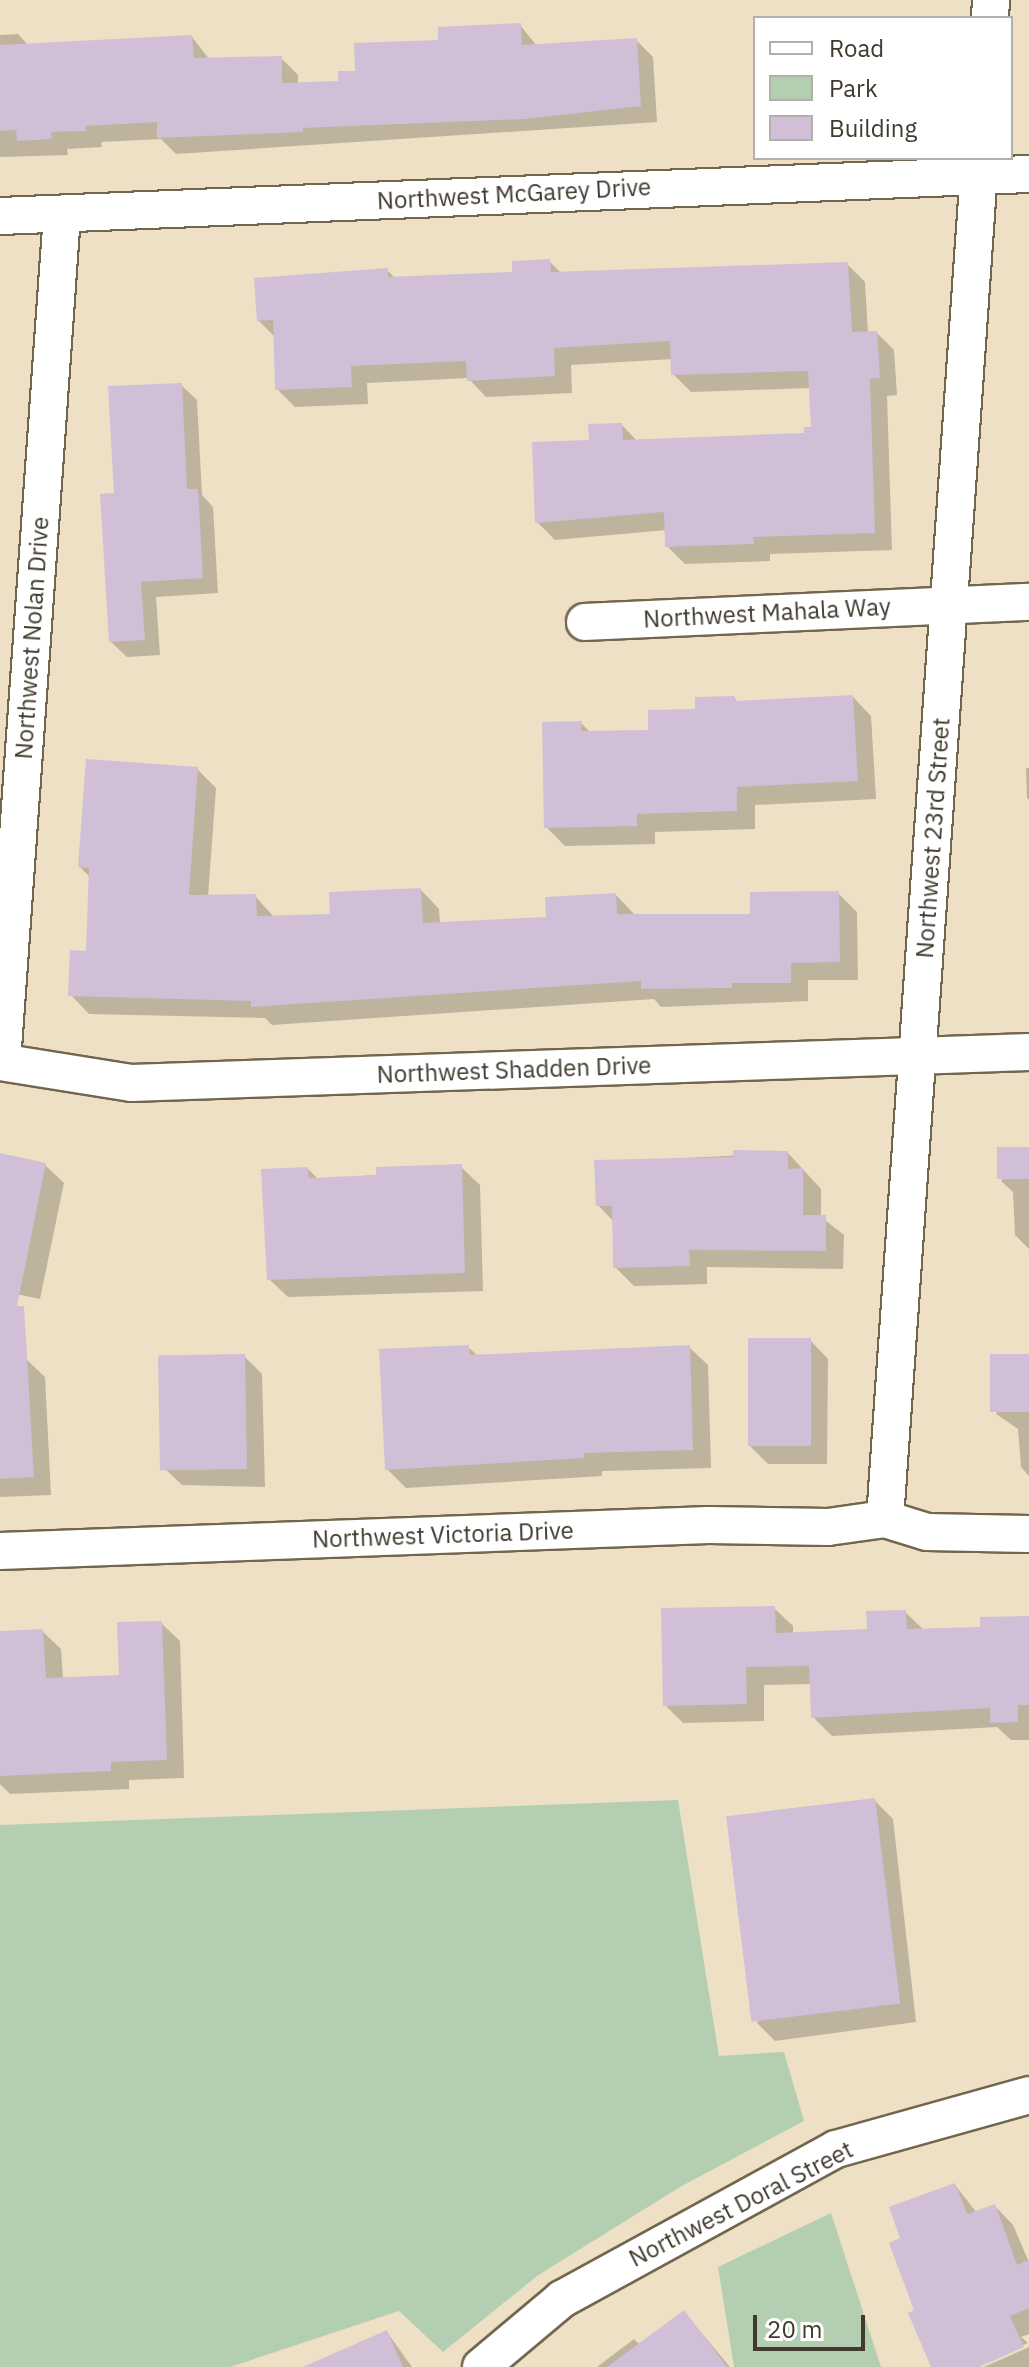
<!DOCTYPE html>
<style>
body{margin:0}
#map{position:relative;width:1029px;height:2367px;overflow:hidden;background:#eee0c5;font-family:"IBM Plex Sans",sans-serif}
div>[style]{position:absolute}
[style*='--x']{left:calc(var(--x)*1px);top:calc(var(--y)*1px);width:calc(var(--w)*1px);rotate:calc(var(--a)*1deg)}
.green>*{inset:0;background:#b4ceb2}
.shadow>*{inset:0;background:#0003}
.building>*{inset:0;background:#d1bed7;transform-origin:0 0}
.roads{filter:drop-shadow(2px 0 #73664e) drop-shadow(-2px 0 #73664e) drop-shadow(0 2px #73664e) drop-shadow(0 -2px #73664e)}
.street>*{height:36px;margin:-18px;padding:0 18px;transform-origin:18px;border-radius:18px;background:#fff}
span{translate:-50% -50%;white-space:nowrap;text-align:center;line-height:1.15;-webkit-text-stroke:6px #fff;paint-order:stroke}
.street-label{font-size:24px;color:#403a2f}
.legend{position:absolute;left:753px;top:16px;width:260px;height:144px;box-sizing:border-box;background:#fff;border:2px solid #b3b0ac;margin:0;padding:10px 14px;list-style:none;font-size:24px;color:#403a2f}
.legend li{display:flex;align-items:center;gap:16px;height:40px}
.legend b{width:40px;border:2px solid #b3b0ac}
.scale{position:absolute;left:753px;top:2315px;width:112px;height:36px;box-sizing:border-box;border:4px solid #403a2f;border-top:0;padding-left:10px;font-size:24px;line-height:28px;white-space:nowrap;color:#403a2f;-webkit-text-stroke:6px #fff;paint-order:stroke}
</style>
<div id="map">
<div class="green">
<div style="clip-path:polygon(678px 1800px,719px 2056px,784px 2052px,804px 2121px,680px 2187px,537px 2276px,443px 2352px,399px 2311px,230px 2367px,0 2367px,0 1825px)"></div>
<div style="clip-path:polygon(831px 2213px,881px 2367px,734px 2367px,718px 2267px)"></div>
</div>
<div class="shadow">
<div style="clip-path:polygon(520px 25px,537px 46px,636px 40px,653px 57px,657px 122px,176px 154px,161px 139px,101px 142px,102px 147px,67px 149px,68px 155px,0 157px,0 35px,18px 34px,28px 45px,192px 37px,209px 59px,281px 58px,298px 75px,298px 84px,340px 83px,440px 42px)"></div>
<div style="clip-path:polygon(549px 261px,562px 274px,847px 264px,865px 282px,868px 333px,877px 333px,894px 350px,897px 395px,887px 396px,892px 550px,770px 554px,770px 561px,685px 564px,667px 546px,667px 530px,555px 540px,537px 522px,591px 442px,622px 425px,638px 442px,806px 435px,813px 429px,811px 388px,691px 392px,673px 374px,673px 359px,571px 365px,572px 393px,486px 397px,468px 378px,367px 383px,368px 404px,295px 407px,277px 389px,275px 337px,258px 320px,387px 270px,396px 279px,514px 274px)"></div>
<div style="clip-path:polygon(181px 385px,197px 400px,202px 495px,213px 507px,218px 593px,156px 597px,160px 655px,127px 657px,111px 642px,116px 495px)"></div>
<div style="clip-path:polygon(853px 697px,871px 716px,876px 799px,755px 805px,755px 829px,655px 832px,655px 844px,565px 846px,546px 827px,581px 723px,591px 733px,650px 732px,734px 698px,739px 703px)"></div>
<div style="clip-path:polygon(1026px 768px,1029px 768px,1029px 800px,1027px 798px)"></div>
<div style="clip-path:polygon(197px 769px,216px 788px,208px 897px,255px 896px,274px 917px,332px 916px,421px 890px,439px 909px,440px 924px,548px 918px,616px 895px,634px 914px,752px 916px,838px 893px,857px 912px,858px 980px,808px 980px,808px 1001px,661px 1007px,654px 999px,272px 1025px,265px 1018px,89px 1014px,71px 995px,88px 953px,90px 877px,80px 867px)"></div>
<div style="clip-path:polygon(1029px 1149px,1029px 1249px,1015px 1235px,1013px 1192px,1001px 1181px)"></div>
<div style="clip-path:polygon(788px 1153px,821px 1189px,821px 1217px,844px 1235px,843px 1269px,707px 1267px,707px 1284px,634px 1286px,615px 1267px,614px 1222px,598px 1205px,596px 1162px)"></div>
<div style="clip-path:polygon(0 1157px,45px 1165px,64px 1183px,40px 1299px,7px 1292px,0 1285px)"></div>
<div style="clip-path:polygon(461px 1167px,480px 1185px,483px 1291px,288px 1297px,269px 1279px,308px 1169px,319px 1180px)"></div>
<div style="clip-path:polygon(810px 1340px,828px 1359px,827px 1464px,768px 1464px,749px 1445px)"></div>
<div style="clip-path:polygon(468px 1347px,479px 1357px,689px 1347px,708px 1365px,711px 1468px,602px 1471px,602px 1476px,406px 1488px,387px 1469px)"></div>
<div style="clip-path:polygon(244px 1356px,262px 1374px,265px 1487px,182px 1485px,163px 1467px)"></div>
<div style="clip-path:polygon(1029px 1356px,1029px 1476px,1021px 1467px,1018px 1429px,996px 1414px)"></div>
<div style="clip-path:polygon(26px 1359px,45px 1377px,51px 1495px,0 1497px,0 1360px)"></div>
<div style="clip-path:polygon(774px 1608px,793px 1626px,793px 1635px,869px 1631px,905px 1612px,924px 1630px,982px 1629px,1029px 1618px,1029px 1740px,1011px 1740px,997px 1727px,832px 1736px,813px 1717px,812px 1684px,764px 1685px,764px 1721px,683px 1723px,665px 1705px)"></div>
<div style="clip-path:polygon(161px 1623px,180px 1641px,184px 1778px,129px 1780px,129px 1789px,10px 1794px,0 1784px,0 1632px,42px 1631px,61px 1649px,63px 1679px,121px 1677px)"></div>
<div style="clip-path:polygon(874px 1800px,893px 1819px,916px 2022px,775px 2041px,757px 2023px)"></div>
<div style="clip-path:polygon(955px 2185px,977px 2213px,995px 2206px,1013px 2225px,1029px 2262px,1029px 2334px,1021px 2337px,1028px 2343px,974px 2367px,934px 2367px,903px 2239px)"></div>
<div style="clip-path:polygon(684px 2312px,730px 2367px,597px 2367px,634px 2339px,640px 2345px)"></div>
<div style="clip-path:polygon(387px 2332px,412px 2367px,308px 2367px)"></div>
<div style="clip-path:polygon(1029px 2347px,1029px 2367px,984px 2367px)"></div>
</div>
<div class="building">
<div style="clip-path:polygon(521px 23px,522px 45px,637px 38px,641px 106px,525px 119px,303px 128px,303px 132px,157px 138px,157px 122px,85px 126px,86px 131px,51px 132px,52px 139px,17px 141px,16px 130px,0 131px,0 45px,192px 35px,194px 58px,282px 56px,282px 83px,338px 81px,338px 71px,355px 71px,354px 43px,438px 40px,438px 27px)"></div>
<div style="clip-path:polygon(550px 259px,551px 272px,848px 262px,852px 332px,877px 331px,880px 378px,870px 379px,875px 533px,753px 537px,754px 544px,665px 547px,664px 512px,535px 523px,532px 442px,589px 440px,588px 424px,622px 423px,623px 440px,804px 433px,804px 427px,811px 427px,808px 371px,671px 375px,670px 341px,554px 348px,555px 376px,467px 381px,466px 361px,351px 366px,352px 387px,275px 390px,273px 320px,257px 321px,254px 278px,388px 268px,388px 277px,512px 272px,512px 261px)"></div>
<div style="clip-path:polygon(182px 383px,187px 489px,198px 489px,203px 578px,141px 582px,145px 640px,109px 642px,100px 494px,114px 493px,108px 386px)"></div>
<div style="clip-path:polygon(853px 695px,858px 781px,737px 787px,737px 811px,637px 814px,637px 826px,544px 828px,542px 722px,582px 721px,581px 731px,648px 730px,648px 710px,695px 709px,695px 697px,735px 696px,735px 701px)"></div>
<div style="clip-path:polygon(86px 759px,198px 767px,189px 895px,256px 894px,257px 916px,330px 914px,329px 892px,421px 888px,423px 923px,546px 917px,545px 897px,616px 893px,617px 914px,750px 914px,750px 892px,839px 891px,840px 962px,791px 963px,791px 983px,732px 983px,732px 988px,641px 989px,641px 981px,251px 1007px,251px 1001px,68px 996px,70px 950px,86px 951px,89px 868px,78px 867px)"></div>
<div style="left:1029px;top:1147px;width:32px;height:32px;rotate:90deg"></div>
<div style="clip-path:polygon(733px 1150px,788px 1151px,788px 1169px,803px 1168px,803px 1215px,826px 1215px,826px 1251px,689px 1250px,690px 1266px,613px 1268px,612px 1206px,596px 1206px,594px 1160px,733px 1157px)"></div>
<div style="clip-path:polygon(0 1153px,46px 1163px,17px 1306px,24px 1306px,34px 1477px,0 1479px)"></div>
<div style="clip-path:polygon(462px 1164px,465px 1273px,267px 1280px,261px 1169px,308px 1167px,309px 1178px,376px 1175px,376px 1167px)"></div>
<div style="left:748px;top:1338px;width:63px;height:108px"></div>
<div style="clip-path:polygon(469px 1345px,470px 1355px,690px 1345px,693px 1450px,584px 1453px,584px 1458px,385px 1470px,379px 1349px)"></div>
<div style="left:245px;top:1354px;width:115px;height:87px;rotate:89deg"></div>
<div style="left:1029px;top:1354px;width:58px;height:39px;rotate:90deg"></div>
<div style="clip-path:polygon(775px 1606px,776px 1633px,867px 1629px,866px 1611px,906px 1610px,907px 1629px,980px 1627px,980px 1617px,1029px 1616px,1029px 1705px,1018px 1705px,1018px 1722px,990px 1723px,990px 1708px,811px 1718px,809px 1666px,746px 1667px,747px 1704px,663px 1706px,661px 1608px)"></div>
<div style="clip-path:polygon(162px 1621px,167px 1760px,111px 1762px,111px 1771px,0 1776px,0 1631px,43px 1629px,46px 1678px,119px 1675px,117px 1622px)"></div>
<div style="left:875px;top:1798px;width:207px;height:150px;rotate:83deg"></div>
<div style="clip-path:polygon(955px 2183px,967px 2214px,995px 2204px,1017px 2265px,1029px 2260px,1029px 2308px,1010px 2316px,1024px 2347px,979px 2367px,931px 2367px,908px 2313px,914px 2310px,889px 2243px,900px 2238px,889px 2207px)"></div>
<div style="clip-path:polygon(684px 2310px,727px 2367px,607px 2367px)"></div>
<div style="clip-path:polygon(387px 2330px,403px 2367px,303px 2367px)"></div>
</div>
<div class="roads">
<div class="street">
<div style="--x:990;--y:18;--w:18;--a:-87"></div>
<div style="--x:0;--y:216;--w:1030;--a:-2.34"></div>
<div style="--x:585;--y:622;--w:444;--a:-2.6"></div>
<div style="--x:0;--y:1062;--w:133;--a:9.1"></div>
<div style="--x:131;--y:1083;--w:899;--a:-1.98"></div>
<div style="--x:2;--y:1062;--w:850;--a:-85.95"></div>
<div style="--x:885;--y:1519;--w:1364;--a:-86.01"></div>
<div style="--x:0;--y:1551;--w:709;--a:-2.1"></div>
<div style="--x:709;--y:1525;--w:119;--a:1"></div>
<div style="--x:828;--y:1527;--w:58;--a:-8"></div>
<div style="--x:885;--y:1519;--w:44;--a:17.2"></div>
<div style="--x:927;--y:1532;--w:102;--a:1.1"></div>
<div style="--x:481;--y:2367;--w:106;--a:-40"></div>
<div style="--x:562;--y:2299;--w:312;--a:-28.7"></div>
<div style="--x:836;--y:2149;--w:200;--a:-15.6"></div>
</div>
</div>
<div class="street-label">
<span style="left:514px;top:194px;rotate:-3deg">Northwest McGarey Drive</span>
<span style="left:767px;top:613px;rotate:-3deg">Northwest Mahala Way</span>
<span style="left:32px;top:638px;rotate:-86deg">Northwest Nolan Drive</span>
<span style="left:933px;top:838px;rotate:-86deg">Northwest 23rd Street</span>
<span style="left:514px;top:1070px;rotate:-2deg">Northwest Shadden Drive</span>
<span style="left:443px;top:1535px;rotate:-2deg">Northwest Victoria Drive</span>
<span style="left:741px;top:2204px;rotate:-27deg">Northwest Doral Street</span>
</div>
<ul class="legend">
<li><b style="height:10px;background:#fff"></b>Road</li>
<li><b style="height:22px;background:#b4ceb2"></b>Park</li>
<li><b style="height:22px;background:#d1bed7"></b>Building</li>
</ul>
<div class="scale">20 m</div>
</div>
